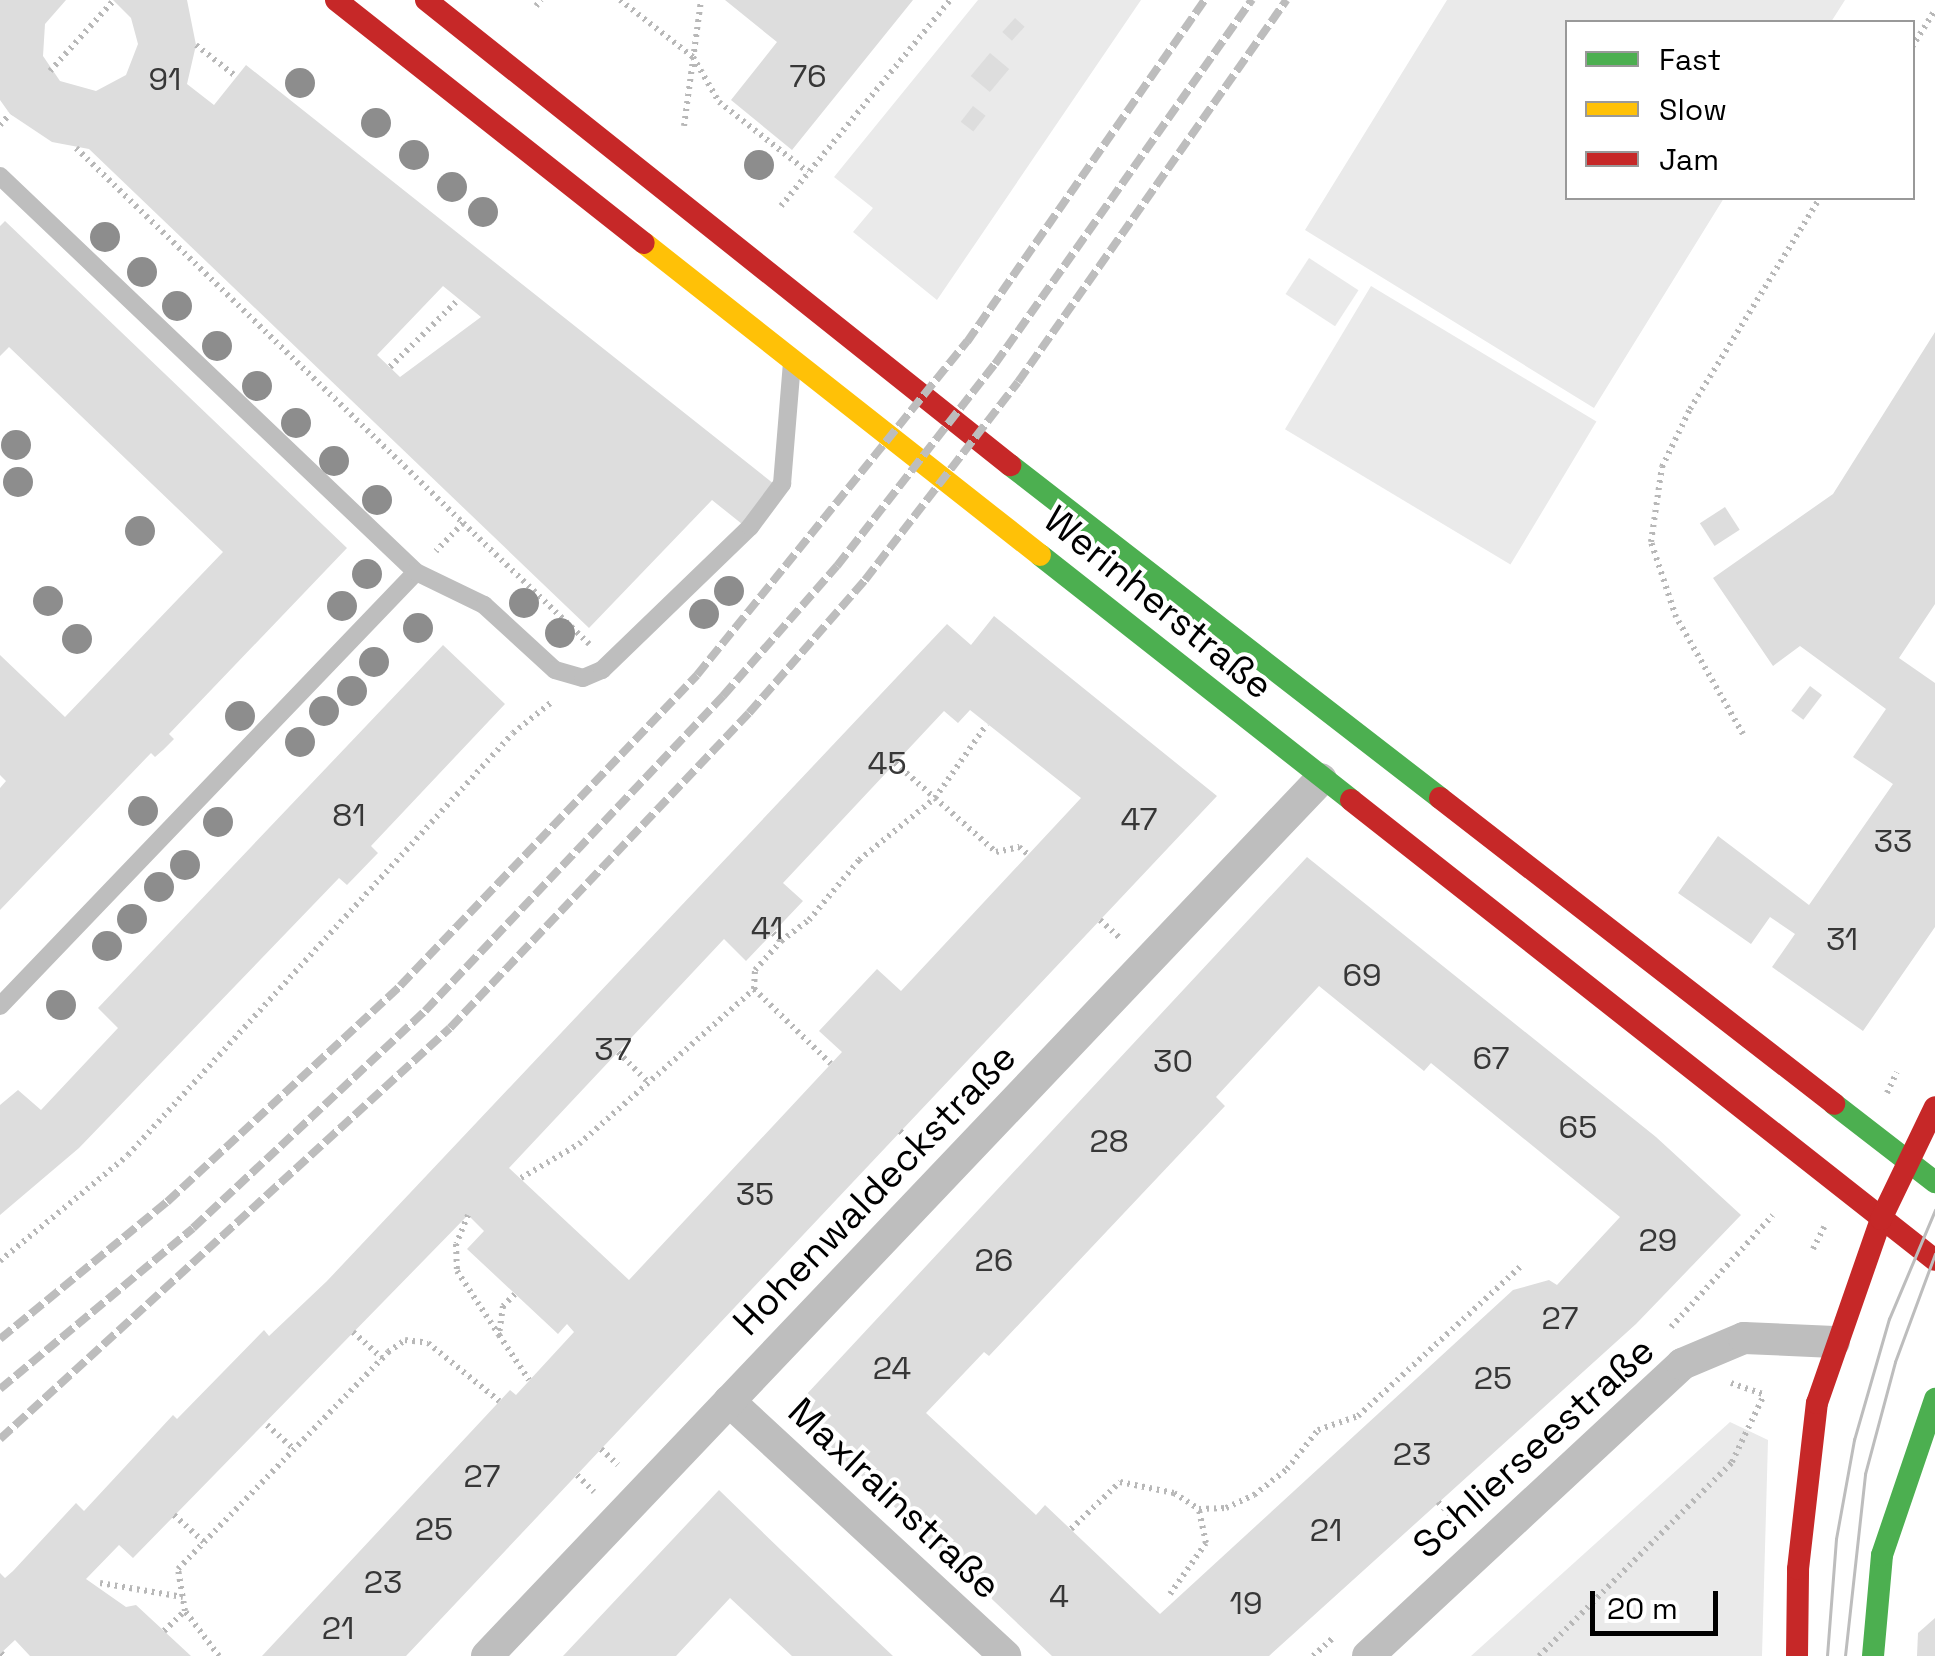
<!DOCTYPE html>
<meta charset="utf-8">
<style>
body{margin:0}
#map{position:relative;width:1935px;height:1656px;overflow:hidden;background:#fff;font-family:"Space Grotesk",sans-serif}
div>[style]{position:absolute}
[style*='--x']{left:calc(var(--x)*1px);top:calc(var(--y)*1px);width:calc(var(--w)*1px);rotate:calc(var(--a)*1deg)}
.green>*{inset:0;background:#eaeaea;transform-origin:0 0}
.building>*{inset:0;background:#ddd;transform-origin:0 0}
.path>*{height:6px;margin-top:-3px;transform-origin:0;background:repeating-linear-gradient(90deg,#b8b8b8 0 2.5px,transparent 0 7.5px)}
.lane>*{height:18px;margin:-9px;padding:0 9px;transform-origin:9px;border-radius:9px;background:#bebebe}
.street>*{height:32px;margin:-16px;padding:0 16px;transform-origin:16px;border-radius:16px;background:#bebebe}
.fast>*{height:22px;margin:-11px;padding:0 11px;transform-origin:11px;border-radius:11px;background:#4caf50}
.slow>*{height:22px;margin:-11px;padding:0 11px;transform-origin:11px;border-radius:11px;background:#ffc107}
.jam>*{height:22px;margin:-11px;padding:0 11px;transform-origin:11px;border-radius:11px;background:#c62828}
.tram>*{height:2.5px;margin:-1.25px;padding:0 1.25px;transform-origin:1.25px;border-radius:1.25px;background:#bdbdbd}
.rail>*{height:8px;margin-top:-4px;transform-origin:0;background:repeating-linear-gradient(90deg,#bdbdbd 0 15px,transparent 0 20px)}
.trees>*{width:30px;height:30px;margin:-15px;border-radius:50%;background:#8d8d8d}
span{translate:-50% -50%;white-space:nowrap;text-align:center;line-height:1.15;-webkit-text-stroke:8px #fff;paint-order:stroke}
.number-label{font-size:32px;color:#373737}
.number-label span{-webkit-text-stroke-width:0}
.street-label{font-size:38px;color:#000}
.legend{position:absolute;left:1565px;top:20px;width:350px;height:180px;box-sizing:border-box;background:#fff;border:2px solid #999;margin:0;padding:12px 18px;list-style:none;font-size:30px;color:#000}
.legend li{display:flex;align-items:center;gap:20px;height:50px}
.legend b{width:50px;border:2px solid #999}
.scale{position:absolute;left:1590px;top:1591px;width:128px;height:45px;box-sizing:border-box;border:5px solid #000;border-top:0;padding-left:12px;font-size:30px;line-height:35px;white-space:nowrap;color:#000;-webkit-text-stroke:8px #fff;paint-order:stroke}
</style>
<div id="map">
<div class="green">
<div style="clip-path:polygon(978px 0,1141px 0,937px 300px,853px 232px,873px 208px,834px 177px)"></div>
<div style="clip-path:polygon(1447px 0,1845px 0,1831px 22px,1568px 22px,1568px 198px,1724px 198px,1594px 408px,1305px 230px)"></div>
<div style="left:1309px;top:258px;width:59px;height:43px;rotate:33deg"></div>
<div style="left:1371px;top:286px;width:263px;height:167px;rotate:31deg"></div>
<div style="clip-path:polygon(1730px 1422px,1768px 1440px,1762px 1656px,1471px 1656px)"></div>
</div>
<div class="building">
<div style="clip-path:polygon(evenodd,0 0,66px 0,45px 24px,43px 56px,60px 81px,96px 91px,126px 75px,138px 44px,131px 18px,113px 0,187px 0,196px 45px,187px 84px,214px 105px,246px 65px,774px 484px,742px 524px,712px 500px,589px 628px,89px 149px,52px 142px,10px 114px,0 100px,0 0,443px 286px,481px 317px,400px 377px,377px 355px,443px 286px)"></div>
<div style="clip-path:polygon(725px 0,913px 0,792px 150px,731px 100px,777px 42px)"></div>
<div style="left:1015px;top:18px;width:13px;height:19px;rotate:42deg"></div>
<div style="left:990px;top:53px;width:25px;height:30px;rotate:40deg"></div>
<div style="left:973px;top:106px;width:16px;height:20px;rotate:38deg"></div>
<div style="clip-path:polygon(5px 221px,347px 548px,169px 734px,174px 739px,163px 750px,155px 757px,151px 753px,0 910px,0 788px,6px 781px,0 775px,0 655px,65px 717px,223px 552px,9px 347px,0 356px,0 226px)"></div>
<div style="clip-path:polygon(1935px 332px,1935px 604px,1899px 658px,1935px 683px,1935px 927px,1863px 1031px,1772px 967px,1795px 934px,1770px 917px,1751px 944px,1678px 893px,1718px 836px,1809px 905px,1893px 784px,1853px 757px,1886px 709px,1800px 646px,1773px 666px,1713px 578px,1833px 494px)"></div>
<div style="left:1725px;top:507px;width:27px;height:30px;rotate:57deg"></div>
<div style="clip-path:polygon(evenodd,994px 616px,1217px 796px,406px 1656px,262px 1656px,510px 1390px,516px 1395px,574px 1332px,567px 1324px,558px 1334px,467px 1249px,484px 1231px,468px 1215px,133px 1558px,119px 1545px,86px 1579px,126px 1607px,136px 1605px,191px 1656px,30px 1656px,15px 1640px,0 1654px,0 1573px,5px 1578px,13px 1571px,76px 1503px,84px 1511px,173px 1415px,177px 1419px,264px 1330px,269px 1336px,327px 1281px,947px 624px,971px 645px,994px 616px,970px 710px,1081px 798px,901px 991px,877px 969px,819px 1031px,842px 1052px,629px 1280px,509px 1168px,724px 939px,746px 961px,803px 901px,783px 883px,944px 711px,958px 723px,970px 710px)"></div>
<div style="clip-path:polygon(443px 645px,505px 704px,371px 846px,378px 853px,347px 885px,339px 878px,79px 1148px,0 1215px,0 1105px,18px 1090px,41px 1110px,118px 1028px,98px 1008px)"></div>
<div style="left:1810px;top:686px;width:15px;height:31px;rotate:37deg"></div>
<div style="clip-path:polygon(evenodd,1307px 857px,1656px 1137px,1741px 1215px,1636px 1324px,1269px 1656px,1052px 1656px,792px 1410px,1307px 857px,1319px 986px,1424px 1071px,1431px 1063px,1620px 1217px,1557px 1285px,1549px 1280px,1513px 1290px,1160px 1614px,1045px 1505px,1036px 1515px,926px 1413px,984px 1352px,989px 1356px,1225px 1106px,1216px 1097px,1319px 986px)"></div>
<div style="clip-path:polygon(719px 1490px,782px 1551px,893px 1656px,792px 1656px,730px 1598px,676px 1656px,563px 1656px)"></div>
<div style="clip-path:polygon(1935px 1618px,1935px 1656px,1917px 1656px,1918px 1633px)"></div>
</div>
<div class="path">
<div style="--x:620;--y:0;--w:93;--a:38"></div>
<div style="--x:693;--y:57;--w:52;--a:60"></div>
<div style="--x:719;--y:102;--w:113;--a:38.2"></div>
<div style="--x:536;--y:6;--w:8;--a:-50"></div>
<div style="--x:196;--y:45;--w:52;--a:38"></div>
<div style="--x:1912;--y:47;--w:44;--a:-58.1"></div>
<div style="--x:50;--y:71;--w:96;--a:-48"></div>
<div style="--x:0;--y:125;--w:15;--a:-48"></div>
<div style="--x:684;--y:126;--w:127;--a:-82.3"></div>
<div style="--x:76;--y:148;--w:539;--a:44.1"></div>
<div style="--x:463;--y:523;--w:39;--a:134"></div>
<div style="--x:781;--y:206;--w:266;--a:-50.6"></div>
<div style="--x:390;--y:367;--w:97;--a:-44.6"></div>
<div style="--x:463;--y:523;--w:175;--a:43.8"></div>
<div style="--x:1743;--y:734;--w:135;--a:-119.8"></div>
<div style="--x:1676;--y:617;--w:79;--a:-108.4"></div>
<div style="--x:1651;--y:542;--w:76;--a:-81.7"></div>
<div style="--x:1662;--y:467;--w:64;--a:-64.2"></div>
<div style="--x:1690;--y:409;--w:248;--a:-58.4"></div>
<div style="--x:895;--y:763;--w:53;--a:41.2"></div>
<div style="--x:935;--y:798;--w:90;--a:-54.9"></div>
<div style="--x:1100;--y:920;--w:28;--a:42"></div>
<div style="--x:773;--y:933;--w:11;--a:45"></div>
<div style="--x:754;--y:989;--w:19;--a:-87"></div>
<div style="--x:755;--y:970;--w:39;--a:-48"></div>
<div style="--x:781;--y:941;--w:35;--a:-37"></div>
<div style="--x:809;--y:920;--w:78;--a:-50.2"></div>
<div style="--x:859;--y:860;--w:98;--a:-39.2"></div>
<div style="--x:935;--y:798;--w:81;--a:41.5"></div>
<div style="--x:996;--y:852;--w:24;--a:-12"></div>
<div style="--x:1019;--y:847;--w:13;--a:39"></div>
<div style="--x:618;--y:1052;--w:40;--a:45"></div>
<div style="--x:1887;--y:1093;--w:23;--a:-65"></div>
<div style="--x:900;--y:1131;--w:29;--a:44"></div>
<div style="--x:521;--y:1178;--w:67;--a:-30.4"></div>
<div style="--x:579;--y:1144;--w:234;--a:-41.5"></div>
<div style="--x:754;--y:989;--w:107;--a:44.2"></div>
<div style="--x:468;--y:1215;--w:31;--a:112"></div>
<div style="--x:456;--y:1244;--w:27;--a:88"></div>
<div style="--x:457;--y:1271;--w:77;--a:56.7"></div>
<div style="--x:1813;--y:1249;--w:25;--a:-63"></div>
<div style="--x:0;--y:1261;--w:166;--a:-39.6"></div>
<div style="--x:128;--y:1155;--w:571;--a:-47.63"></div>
<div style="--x:513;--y:733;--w:51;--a:-38.7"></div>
<div style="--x:515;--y:1294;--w:17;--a:135"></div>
<div style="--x:503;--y:1306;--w:29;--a:98"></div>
<div style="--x:499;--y:1335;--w:54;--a:56.3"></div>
<div style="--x:1671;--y:1327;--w:151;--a:-47.7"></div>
<div style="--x:353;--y:1332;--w:39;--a:42"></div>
<div style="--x:1731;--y:1383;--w:37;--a:19"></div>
<div style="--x:267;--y:1425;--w:36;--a:42"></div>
<div style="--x:601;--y:1449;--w:23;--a:43"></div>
<div style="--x:577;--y:1475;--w:24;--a:45"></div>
<div style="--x:1438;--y:1502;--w:28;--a:46"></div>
<div style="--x:174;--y:1515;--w:40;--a:42"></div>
<div style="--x:1071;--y:1529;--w:68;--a:-43.8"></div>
<div style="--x:1120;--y:1482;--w:55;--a:11.5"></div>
<div style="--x:1174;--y:1493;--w:30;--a:33"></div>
<div style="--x:1199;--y:1509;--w:27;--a:-2"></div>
<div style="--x:1226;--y:1508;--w:31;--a:-25"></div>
<div style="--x:1254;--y:1495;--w:42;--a:-38.2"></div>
<div style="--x:1287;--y:1469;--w:50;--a:-51.5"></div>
<div style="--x:1318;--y:1430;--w:42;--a:-19.3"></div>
<div style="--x:1358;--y:1416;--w:223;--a:-42.6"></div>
<div style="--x:100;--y:1583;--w:84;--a:9.6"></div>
<div style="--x:1170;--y:1594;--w:62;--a:-54.8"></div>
<div style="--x:1206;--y:1543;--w:35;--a:-102"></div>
<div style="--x:164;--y:1631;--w:29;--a:-44"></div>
<div style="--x:1;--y:1653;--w:4;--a:45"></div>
<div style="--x:219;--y:1656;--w:56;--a:-127.1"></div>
<div style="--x:185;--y:1611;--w:43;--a:-99.5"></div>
<div style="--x:178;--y:1569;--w:302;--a:-45.9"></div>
<div style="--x:388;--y:1352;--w:21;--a:-35"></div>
<div style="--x:405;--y:1340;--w:23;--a:7"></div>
<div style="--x:428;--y:1343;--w:92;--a:39.2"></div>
<div style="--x:1313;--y:1656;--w:28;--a:-42"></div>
<div style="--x:1539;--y:1656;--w:274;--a:-45.1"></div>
<div style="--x:1732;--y:1462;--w:74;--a:-64.5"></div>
</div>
<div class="lane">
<div style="--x:0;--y:176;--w:574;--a:43.59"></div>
<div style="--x:0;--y:1006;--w:601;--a:-46.21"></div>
<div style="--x:416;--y:572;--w:76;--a:25.9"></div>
<div style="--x:484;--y:605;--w:96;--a:42.5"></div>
<div style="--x:555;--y:670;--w:29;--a:16"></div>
<div style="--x:583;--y:678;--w:21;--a:-23"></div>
<div style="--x:602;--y:670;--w:206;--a:-44"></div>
<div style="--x:750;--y:527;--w:54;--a:-53.3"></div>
<div style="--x:782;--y:484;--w:122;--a:-85.3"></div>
</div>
<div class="street">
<div style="--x:729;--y:1401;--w:376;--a:42.7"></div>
<div style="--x:487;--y:1656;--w:1210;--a:-46.44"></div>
<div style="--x:1368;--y:1656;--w:429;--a:-42.9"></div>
<div style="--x:1682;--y:1364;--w:67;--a:-22.8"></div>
<div style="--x:1744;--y:1338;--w:90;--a:2.5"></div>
</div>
<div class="fast">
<div style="--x:1010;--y:465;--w:544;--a:37.75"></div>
<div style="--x:1040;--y:555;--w:396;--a:38.2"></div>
<div style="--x:1834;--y:1104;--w:128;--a:37.7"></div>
<div style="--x:1873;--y:1656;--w:101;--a:-84.9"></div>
<div style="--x:1882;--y:1555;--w:165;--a:-71.2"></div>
</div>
<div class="slow">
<div style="--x:644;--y:243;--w:504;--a:38.23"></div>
</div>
<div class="jam">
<div style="--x:336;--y:0;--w:392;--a:38.3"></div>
<div style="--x:426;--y:0;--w:747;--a:38.53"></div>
<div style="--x:1440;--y:798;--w:499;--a:37.8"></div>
<div style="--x:1351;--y:800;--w:743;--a:38.23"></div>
<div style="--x:1797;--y:1656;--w:87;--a:-89.3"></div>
<div style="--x:1798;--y:1569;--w:167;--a:-83.5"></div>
<div style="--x:1817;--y:1403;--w:195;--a:-70.8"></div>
<div style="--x:1881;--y:1219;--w:124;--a:-64.3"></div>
</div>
<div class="tram">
<div style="--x:1827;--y:1656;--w:117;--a:-85.6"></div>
<div style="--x:1836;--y:1539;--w:101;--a:-79.7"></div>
<div style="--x:1854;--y:1440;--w:126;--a:-73.9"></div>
<div style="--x:1889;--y:1319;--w:118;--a:-67.1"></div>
<div style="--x:1845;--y:1656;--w:183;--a:-83.7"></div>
<div style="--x:1865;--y:1474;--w:116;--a:-75"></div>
<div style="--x:1895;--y:1362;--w:115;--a:-69.7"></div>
</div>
<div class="rail">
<div style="--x:0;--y:1339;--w:216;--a:-39.4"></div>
<div style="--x:167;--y:1202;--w:318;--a:-42.8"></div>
<div style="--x:400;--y:986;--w:430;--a:-46.3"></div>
<div style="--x:697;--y:675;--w:429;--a:-51"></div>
<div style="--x:967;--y:342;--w:417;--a:-55.2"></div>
<div style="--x:0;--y:1389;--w:251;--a:-39.8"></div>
<div style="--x:193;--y:1228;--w:318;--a:-43.1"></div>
<div style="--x:425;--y:1011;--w:434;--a:-46.6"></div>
<div style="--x:723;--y:696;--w:173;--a:-48.8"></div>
<div style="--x:837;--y:566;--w:256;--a:-52"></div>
<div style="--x:995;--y:364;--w:446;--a:-54.8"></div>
<div style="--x:0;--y:1439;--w:609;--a:-42.41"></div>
<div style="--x:450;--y:1028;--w:434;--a:-46.5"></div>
<div style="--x:749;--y:713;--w:176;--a:-48.9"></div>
<div style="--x:865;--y:580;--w:250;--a:-52.3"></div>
<div style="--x:1018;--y:382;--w:467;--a:-54.9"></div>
</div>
<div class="trees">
<div style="left:300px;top:83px"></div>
<div style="left:376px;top:123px"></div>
<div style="left:414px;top:155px"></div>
<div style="left:759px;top:165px"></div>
<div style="left:452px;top:187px"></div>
<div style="left:483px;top:212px"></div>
<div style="left:105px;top:237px"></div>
<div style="left:142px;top:272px"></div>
<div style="left:177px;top:306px"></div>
<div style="left:217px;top:346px"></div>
<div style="left:257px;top:386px"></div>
<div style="left:296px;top:423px"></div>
<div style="left:16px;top:445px"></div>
<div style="left:334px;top:461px"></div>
<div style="left:18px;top:482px"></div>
<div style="left:377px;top:500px"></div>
<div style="left:140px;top:531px"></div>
<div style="left:367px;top:574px"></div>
<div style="left:729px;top:591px"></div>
<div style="left:48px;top:601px"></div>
<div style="left:524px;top:603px"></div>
<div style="left:342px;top:606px"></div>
<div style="left:704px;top:614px"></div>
<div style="left:418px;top:628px"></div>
<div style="left:560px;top:633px"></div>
<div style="left:77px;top:639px"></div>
<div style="left:374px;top:662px"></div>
<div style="left:352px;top:691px"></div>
<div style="left:324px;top:711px"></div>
<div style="left:240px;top:716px"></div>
<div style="left:300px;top:742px"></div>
<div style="left:143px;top:811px"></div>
<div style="left:218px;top:822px"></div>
<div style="left:185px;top:865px"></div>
<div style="left:159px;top:887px"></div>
<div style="left:132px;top:919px"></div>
<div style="left:107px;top:946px"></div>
<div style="left:61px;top:1005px"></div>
</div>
<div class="number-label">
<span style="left:808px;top:76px">76</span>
<span style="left:165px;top:79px">91</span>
<span style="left:887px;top:763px">45</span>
<span style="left:349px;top:815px">81</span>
<span style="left:1139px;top:819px">47</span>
<span style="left:1893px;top:841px">33</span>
<span style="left:767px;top:928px">41</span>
<span style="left:1842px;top:939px">31</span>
<span style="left:1362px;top:975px">69</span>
<span style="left:613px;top:1049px">37</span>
<span style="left:1491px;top:1058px">67</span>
<span style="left:1173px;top:1061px">30</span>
<span style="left:1578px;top:1127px">65</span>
<span style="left:1109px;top:1141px">28</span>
<span style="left:755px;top:1194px">35</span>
<span style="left:1658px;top:1240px">29</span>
<span style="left:994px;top:1260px">26</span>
<span style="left:1560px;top:1318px">27</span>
<span style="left:892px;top:1368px">24</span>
<span style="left:1493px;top:1378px">25</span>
<span style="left:1412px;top:1454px">23</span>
<span style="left:482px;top:1476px">27</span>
<span style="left:434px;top:1529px">25</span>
<span style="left:1326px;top:1530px">21</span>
<span style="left:383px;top:1582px">23</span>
<span style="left:1059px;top:1596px">4</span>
<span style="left:1246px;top:1603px">19</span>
<span style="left:338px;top:1628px">21</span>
</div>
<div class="street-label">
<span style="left:1158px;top:603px;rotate:39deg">Werinherstraße</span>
<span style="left:875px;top:1190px;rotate:-46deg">Hohenwaldeckstraße</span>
<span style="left:1534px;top:1448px;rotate:-42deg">Schlierseestraße</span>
<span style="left:894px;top:1499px;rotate:43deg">Maxlrainstraße</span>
</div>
<ul class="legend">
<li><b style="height:12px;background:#4caf50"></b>Fast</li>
<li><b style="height:12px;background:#ffc107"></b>Slow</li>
<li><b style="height:12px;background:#c62828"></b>Jam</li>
</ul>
<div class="scale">20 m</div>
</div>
